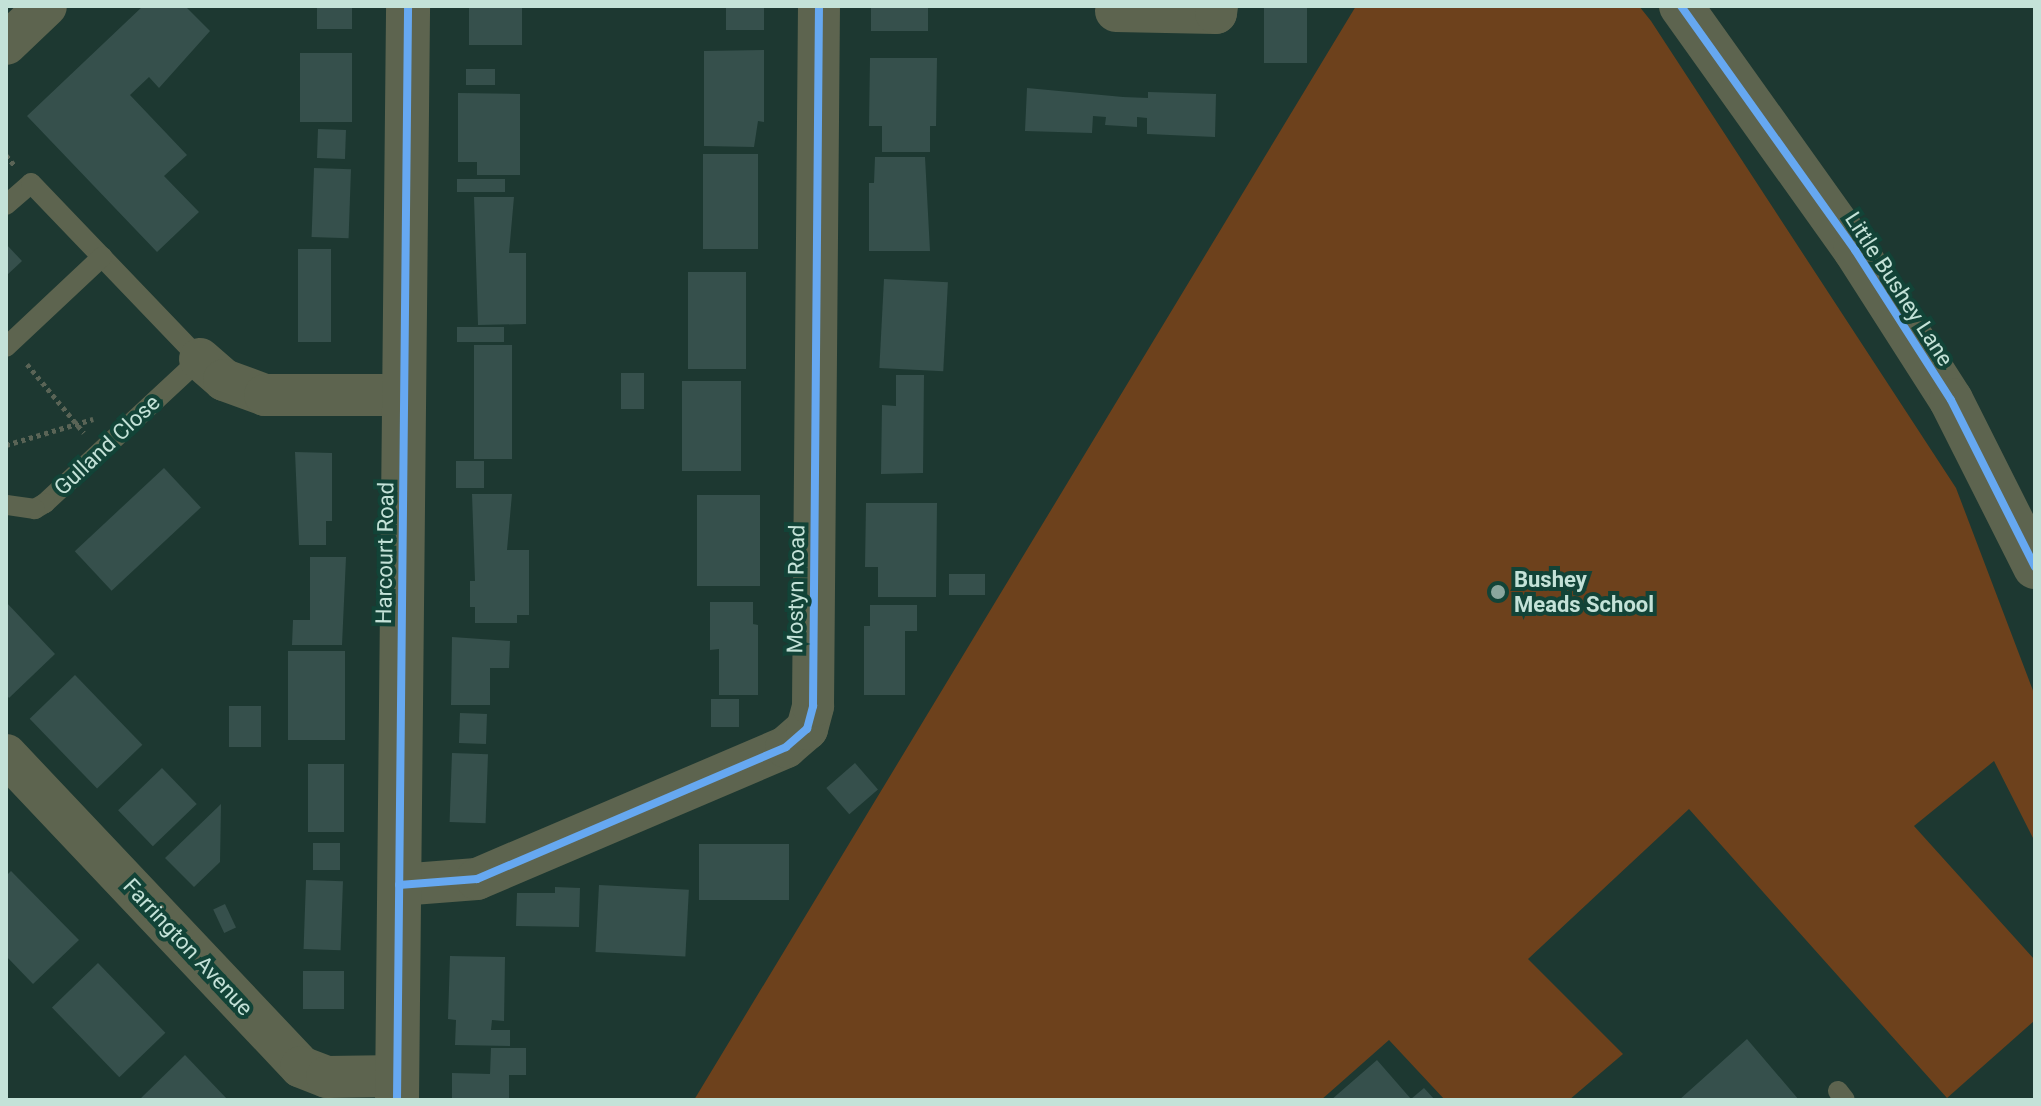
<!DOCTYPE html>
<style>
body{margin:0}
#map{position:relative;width:2041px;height:1106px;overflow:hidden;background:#1d3831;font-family:Roboto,sans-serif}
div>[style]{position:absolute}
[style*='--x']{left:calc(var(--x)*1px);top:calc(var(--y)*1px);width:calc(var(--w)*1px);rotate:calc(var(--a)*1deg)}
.green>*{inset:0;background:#6d411c}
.building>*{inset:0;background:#36504c;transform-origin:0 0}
.path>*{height:5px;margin-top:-2.5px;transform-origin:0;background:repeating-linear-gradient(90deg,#5a6456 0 4px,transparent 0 8px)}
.service>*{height:20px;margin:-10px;padding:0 10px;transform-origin:10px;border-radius:10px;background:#5d644f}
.minor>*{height:42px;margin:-21px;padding:0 21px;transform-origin:21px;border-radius:21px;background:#5d644f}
.tertiary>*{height:44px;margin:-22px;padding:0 22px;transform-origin:22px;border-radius:22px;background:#5d644f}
.cycleway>*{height:8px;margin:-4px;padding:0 4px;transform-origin:4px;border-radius:4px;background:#66a8f1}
.dots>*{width:22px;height:22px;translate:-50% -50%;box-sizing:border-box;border:4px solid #124337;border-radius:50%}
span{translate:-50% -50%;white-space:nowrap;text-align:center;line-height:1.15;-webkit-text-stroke:8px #124337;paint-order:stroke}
.street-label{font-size:22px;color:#c4e2d8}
.poi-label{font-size:22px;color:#c4e2d8;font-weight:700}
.left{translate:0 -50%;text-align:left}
.frame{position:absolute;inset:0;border:8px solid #c4e2d8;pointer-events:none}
</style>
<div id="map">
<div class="green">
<div style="clip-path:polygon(1356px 6px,1639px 6px,1651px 21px,1956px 488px,2035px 696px,2035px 842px,1994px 761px,1914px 826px,2035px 960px,2035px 1020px,1947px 1098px,1689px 809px,1528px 959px,1623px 1054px,1569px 1100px,1445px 1100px,1389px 1040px,1321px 1100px,694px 1100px)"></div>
</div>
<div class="building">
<div style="clip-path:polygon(143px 6px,185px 6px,210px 31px,159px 88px,149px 77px,130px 95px,187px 155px,164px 176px,199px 212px,157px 252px,27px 116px)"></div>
<div style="left:317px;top:6px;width:35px;height:23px"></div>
<div style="left:469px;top:6px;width:53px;height:39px"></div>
<div style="left:726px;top:6px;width:38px;height:24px"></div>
<div style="left:871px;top:6px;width:57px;height:25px"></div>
<div style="left:1264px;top:6px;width:43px;height:57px"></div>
<div style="clip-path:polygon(764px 50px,764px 122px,758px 121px,754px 147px,704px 146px,704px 51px)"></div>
<div style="left:300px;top:53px;width:52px;height:69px"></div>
<div style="clip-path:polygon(870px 58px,937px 58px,936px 126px,930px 126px,930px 152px,882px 152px,882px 126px,869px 126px)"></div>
<div style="left:466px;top:69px;width:29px;height:16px"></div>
<div style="clip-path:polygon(1027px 88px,1123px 97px,1148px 98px,1148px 92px,1216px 94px,1215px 137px,1147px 134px,1147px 118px,1137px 117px,1137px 127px,1122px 126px,1105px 125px,1106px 117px,1093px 116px,1092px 133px,1025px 131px)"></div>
<div style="clip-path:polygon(458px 93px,520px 94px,520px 175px,477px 175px,477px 162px,458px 162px)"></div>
<div style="left:318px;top:129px;width:28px;height:29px;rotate:2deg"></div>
<div style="left:703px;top:154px;width:55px;height:95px"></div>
<div style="clip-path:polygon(875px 157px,925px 157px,930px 251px,869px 251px,869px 183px,874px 183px)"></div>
<div style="left:314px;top:168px;width:37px;height:69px;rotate:2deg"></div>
<div style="left:457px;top:179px;width:48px;height:13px"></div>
<div style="clip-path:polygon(474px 197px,514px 197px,509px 253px,526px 253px,526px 324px,478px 325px)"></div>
<div style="clip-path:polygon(6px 244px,22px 261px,6px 276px)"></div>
<div style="left:298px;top:249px;width:33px;height:93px"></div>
<div style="left:688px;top:272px;width:58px;height:97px"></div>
<div style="left:884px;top:279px;width:64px;height:89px;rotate:3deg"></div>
<div style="left:457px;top:327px;width:47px;height:15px"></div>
<div style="left:512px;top:345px;width:114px;height:38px;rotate:90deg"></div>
<div style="left:621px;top:373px;width:23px;height:36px"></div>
<div style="clip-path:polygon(896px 375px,924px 375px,923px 473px,881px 474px,882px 405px,896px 406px)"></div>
<div style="left:682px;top:381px;width:59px;height:90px"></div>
<div style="clip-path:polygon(295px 452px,332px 453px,332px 521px,326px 521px,326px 545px,299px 545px)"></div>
<div style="left:456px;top:461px;width:28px;height:27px"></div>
<div style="left:164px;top:468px;width:54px;height:122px;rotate:47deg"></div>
<div style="clip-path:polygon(472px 494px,512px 494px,507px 550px,529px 550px,529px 615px,517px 615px,517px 623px,475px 623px,475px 607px,470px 607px,470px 581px,475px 581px)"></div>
<div style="left:697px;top:495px;width:63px;height:91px"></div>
<div style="clip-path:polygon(866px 503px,937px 503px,936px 597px,878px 597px,878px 567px,865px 567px)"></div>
<div style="clip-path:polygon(310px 557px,346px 557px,342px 645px,292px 645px,293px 620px,310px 620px)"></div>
<div style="left:949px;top:574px;width:36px;height:21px"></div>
<div style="clip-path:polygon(6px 602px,55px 654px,9px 698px,6px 694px)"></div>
<div style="clip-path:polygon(710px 602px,753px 602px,753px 624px,758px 625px,758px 695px,719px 695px,719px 649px,710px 650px)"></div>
<div style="clip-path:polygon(870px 605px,917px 605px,917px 631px,905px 631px,905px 695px,864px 695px,864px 626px,870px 626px)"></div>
<div style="clip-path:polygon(452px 637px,510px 641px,509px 668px,490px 668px,490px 705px,451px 705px)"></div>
<div style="left:288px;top:651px;width:57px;height:89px"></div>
<div style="left:75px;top:675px;width:97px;height:63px;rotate:46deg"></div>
<div style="left:711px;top:699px;width:28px;height:28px"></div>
<div style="left:229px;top:706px;width:32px;height:41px"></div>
<div style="left:460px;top:713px;width:27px;height:30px;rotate:2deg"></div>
<div style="left:452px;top:753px;width:36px;height:69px;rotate:2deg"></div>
<div style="left:855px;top:763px;width:35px;height:38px;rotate:49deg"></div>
<div style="left:308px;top:764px;width:36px;height:68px"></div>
<div style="left:162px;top:768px;width:50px;height:61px;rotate:46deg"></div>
<div style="clip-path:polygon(221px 804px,220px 862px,194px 887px,165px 858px)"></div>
<div style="left:313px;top:843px;width:27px;height:27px"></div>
<div style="left:699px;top:844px;width:90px;height:56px"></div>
<div style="clip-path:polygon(11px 871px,79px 940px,33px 984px,6px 956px,6px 876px)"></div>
<div style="left:306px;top:880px;width:37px;height:69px;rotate:2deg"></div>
<div style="left:599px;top:885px;width:90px;height:67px;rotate:3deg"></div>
<div style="clip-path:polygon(555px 887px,580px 888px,579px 927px,516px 926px,517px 893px,555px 893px)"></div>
<div style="left:225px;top:904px;width:26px;height:13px;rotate:65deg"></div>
<div style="clip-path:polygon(450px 956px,505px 957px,504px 1021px,492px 1020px,491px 1030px,510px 1030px,510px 1046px,455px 1045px,456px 1020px,448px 1019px)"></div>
<div style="left:98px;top:963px;width:97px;height:64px;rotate:46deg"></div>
<div style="left:303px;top:971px;width:41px;height:38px"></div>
<div style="clip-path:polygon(1747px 1039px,1799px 1100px,1679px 1100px,1717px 1066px)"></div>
<div style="clip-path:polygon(491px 1048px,526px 1048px,526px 1075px,509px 1075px,509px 1100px,452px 1100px,452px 1073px,490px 1074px)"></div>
<div style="clip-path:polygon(185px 1055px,228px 1100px,139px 1100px)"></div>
<div style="clip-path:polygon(1377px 1060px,1411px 1099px,1424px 1088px,1435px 1100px,1331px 1100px)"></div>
</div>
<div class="path">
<div style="--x:6;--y:155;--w:13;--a:51"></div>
<div style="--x:27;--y:364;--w:89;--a:50.4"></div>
<div style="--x:6;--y:445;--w:91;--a:-16.6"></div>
</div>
<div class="service">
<div style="--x:6;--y:205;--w:33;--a:-41"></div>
<div style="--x:31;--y:183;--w:244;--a:46.2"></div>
<div style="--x:200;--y:359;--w:212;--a:137.1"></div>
<div style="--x:45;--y:503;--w:12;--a:149"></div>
<div style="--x:35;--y:509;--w:29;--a:-172"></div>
<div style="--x:6;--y:347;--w:132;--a:-43.2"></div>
<div style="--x:1838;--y:1091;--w:11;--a:52"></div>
</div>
<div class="minor">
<div style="--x:1116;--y:11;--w:100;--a:1.1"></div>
<div style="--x:1216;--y:13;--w:7;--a:-82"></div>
<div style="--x:6;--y:44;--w:55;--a:-43.5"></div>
<div style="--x:200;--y:359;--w:32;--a:41"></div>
<div style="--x:224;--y:380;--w:44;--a:20.1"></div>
<div style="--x:265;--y:395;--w:139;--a:0"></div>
<div style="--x:6;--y:755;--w:429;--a:46.6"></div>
<div style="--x:301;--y:1067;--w:28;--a:21"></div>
<div style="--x:327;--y:1077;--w:71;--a:-0.8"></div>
<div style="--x:399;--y:885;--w:78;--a:-4.4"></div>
<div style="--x:477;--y:879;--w:336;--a:-23.1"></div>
<div style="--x:786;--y:747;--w:28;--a:-41"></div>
<div style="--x:807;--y:729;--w:24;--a:-75"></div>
<div style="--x:813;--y:706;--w:700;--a:-89.51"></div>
</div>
<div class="tertiary">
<div style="--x:1681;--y:6;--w:300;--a:54.5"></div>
<div style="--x:1855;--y:250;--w:178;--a:57.4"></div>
<div style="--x:1951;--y:400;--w:187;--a:63.3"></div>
<div style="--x:397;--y:1100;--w:1094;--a:-89.42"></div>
</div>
<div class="cycleway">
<div style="--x:1681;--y:6;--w:300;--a:54.5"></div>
<div style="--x:1855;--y:250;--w:178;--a:57.4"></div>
<div style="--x:1951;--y:400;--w:187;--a:63.3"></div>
<div style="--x:399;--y:885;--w:78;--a:-4.4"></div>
<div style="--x:477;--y:879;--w:336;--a:-23.1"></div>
<div style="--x:786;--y:747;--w:28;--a:-41"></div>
<div style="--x:807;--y:729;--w:24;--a:-75"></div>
<div style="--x:813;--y:706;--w:700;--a:-89.51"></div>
<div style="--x:397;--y:1100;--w:1094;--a:-89.42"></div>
</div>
<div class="dots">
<div style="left:1498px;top:592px;background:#8aa69e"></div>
</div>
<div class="street-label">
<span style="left:1899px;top:289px;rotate:57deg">Little Bushey Lane</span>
<span style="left:107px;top:445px;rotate:-43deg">Gulland Close</span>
<span style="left:385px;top:553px;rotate:-89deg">Harcourt Road</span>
<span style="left:796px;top:589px;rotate:-89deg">Mostyn Road</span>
<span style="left:188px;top:947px;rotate:47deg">Farrington Avenue</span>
</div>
<div class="poi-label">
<span class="left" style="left:1514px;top:592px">Bushey<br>Meads School</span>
</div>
<div class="frame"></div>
</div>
